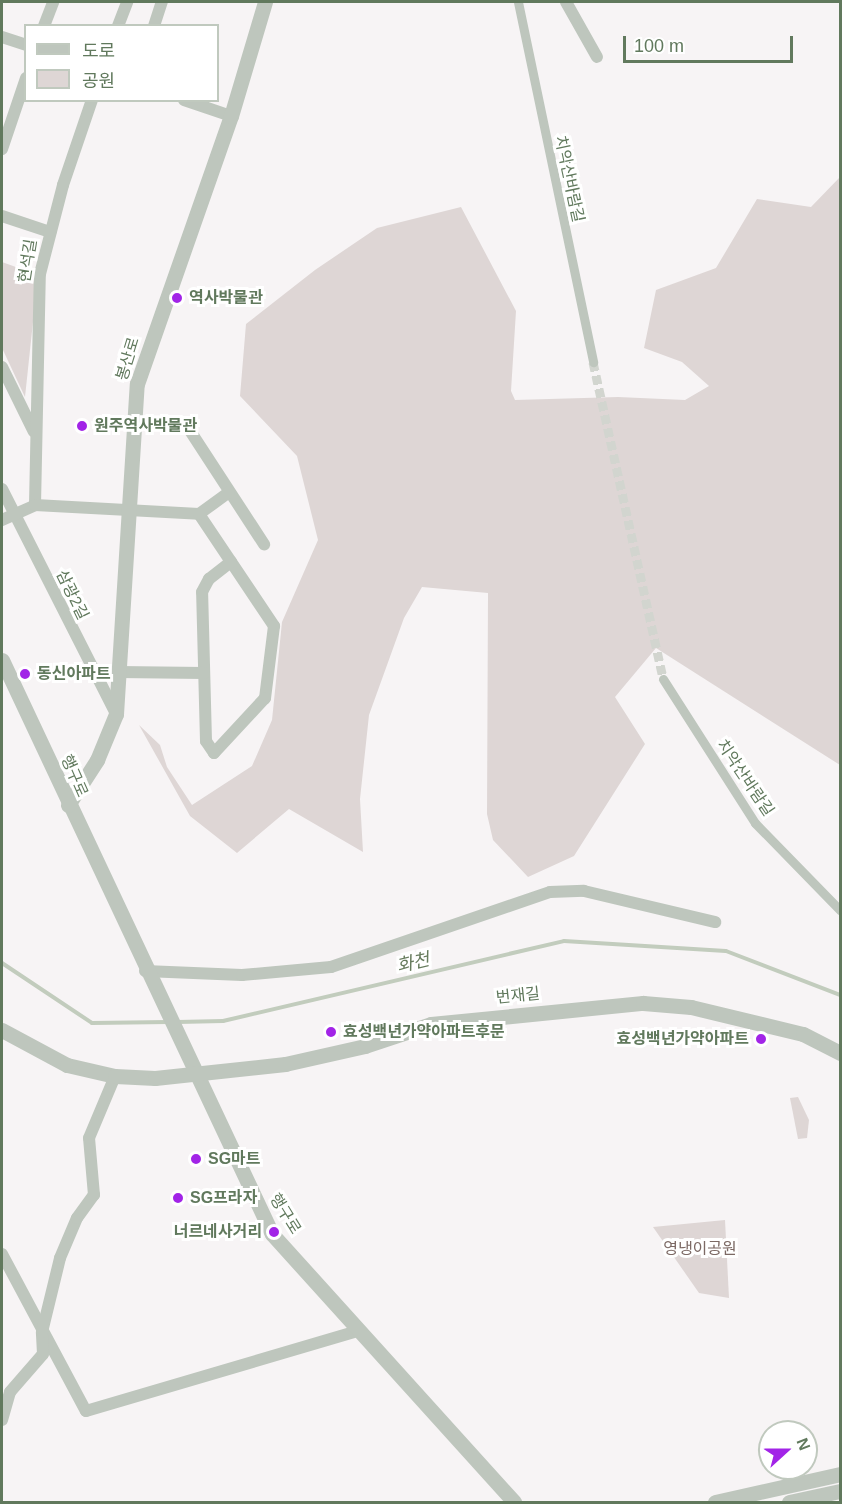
<!DOCTYPE html>
<meta charset="utf-8">
<style>
body{margin:0}
#map{position:relative;width:842px;height:1504px;overflow:hidden;background:#f7f4f5;font-family:Helvetica,"Noto Sans KR",sans-serif}
div>[style]{position:absolute}
[style*='--x']{left:calc(var(--x)*1px);top:calc(var(--y)*1px);width:calc(var(--w)*1px);rotate:calc(var(--a)*1deg)}
.green>*{inset:0;background:#ded6d5}
.stream>*{height:4px;margin:-2px;padding:0 2px;transform-origin:2px;border-radius:2px;background:#c2ccbd}
.pedestrian-tunnel>*{height:9px;margin-top:-4.5px;transform-origin:0;background:repeating-linear-gradient(90deg,#d2d5cf 0 9px,transparent 0 13.5px)}
.pedestrian>*{height:9px;margin:-4.5px;padding:0 4.5px;transform-origin:4.5px;border-radius:4.5px;background:#bec6bd}
.minor>*{height:12px;margin:-6px;padding:0 6px;transform-origin:6px;border-radius:6px;background:#bec6bd}
.tertiary>*{height:15px;margin:-7.5px;padding:0 7.5px;transform-origin:7.5px;border-radius:7.5px;background:#bec6bd}
.dots>*{width:16px;height:16px;translate:-50% -50%;box-sizing:border-box;border:3px solid #fff;border-radius:50%}
span{translate:-50% -50%;white-space:nowrap;text-align:center;line-height:1.15;-webkit-text-stroke:6px #fff;paint-order:stroke}
.street-label{font-size:16px;color:#61795d}
.poi-label{font-size:16px;color:#61795d;font-weight:700}
.left{translate:0 -50%;text-align:left}
.right{translate:-100% -50%;text-align:right}
.park-label{font-size:16px;color:#7c6964}
.water-label{font-size:18px;color:#667b5c;font-style:italic}
.frame{position:absolute;inset:0;border:3px solid #61795d;pointer-events:none}
.legend{position:absolute;left:24px;top:24px;width:195px;height:78px;box-sizing:border-box;background:#fff;border:2px solid #c0c9be;margin:0;padding:8px 10px;list-style:none;font-size:18px;color:#61795d}
.legend li{display:flex;align-items:center;gap:12px;height:30px}
.legend b{width:30px;border:2px solid #c0c9be}
.north{position:absolute;left:758px;top:1420px;width:60px;height:60px;box-sizing:border-box;background:#fff;border:2px solid #c0c9be;border-radius:50%;rotate:69deg;font-size:16px;font-weight:700;line-height:24px;text-align:center;color:#61795d}
.north::after{content:'';display:block;margin:auto;width:21px;height:27px;background:#a224e7;clip-path:polygon(50% 0,100% 100%,50% 72%,0 100%)}
.scale{position:absolute;left:623px;top:36px;width:170px;height:27px;box-sizing:border-box;border:3px solid #61795d;border-top:0;padding-left:8px;font-size:18px;line-height:21px;white-space:nowrap;color:#61795d;-webkit-text-stroke:4px #fff;paint-order:stroke}
</style>
<div id="map">
<div class="green">
<div style="clip-path:polygon(840px 177px,840px 765px,656px 648px,615px 697px,645px 744px,574px 856px,528px 877px,493px 840px,487px 814px,488px 593px,422px 587px,404px 618px,369px 715px,360px 799px,363px 852px,289px 809px,237px 853px,190px 816px,139px 725px,160px 745px,167px 767px,192px 805px,252px 766px,272px 720px,282px 622px,318px 540px,297px 456px,240px 396px,246px 324px,315px 270px,377px 228px,461px 207px,516px 311px,511px 391px,515px 400px,618px 397px,685px 400px,709px 386px,682px 362px,644px 348px,656px 290px,716px 268px,757px 199px,811px 207px)"></div>
<div style="clip-path:polygon(2px 262px,38px 275px,25px 397px,2px 348px)"></div>
<div style="clip-path:polygon(798px 1097px,809px 1120px,807px 1138px,798px 1139px,790px 1098px)"></div>
<div style="clip-path:polygon(725px 1220px,729px 1298px,699px 1293px,653px 1227px)"></div>
</div>
<div class="stream">
<div style="--x:2;--y:963;--w:108;--a:33.7"></div>
<div style="--x:92;--y:1023;--w:76;--a:-0.8"></div>
<div style="--x:178;--y:1022;--w:45;--a:-1.3"></div>
<div style="--x:223;--y:1021;--w:350;--a:-13.2"></div>
<div style="--x:564;--y:941;--w:162;--a:3.5"></div>
<div style="--x:726;--y:951;--w:122;--a:21.1"></div>
</div>
<div class="pedestrian-tunnel">
<div style="--x:593;--y:362;--w:325;--a:77.5"></div>
</div>
<div class="pedestrian">
<div style="--x:518;--y:2;--w:368;--a:78.2"></div>
<div style="--x:663;--y:679;--w:171;--a:57.4"></div>
<div style="--x:755;--y:823;--w:122;--a:45.7"></div>
</div>
<div class="minor">
<div style="--x:566;--y:2;--w:63;--a:60.6"></div>
<div style="--x:44;--y:26;--w:26;--a:-69"></div>
<div style="--x:118;--y:26;--w:26;--a:-69"></div>
<div style="--x:154;--y:26;--w:25;--a:-72"></div>
<div style="--x:2;--y:37;--w:25;--a:18"></div>
<div style="--x:184;--y:100;--w:50;--a:18.8"></div>
<div style="--x:2;--y:149;--w:75;--a:-71.3"></div>
<div style="--x:2;--y:216;--w:51;--a:18.4"></div>
<div style="--x:2;--y:367;--w:72;--a:63.8"></div>
<div style="--x:185;--y:423;--w:145;--a:56.9"></div>
<div style="--x:2;--y:489;--w:252;--a:63.1"></div>
<div style="--x:35;--y:505;--w:231;--a:-88.8"></div>
<div style="--x:40;--y:274;--w:92;--a:-75.5"></div>
<div style="--x:63;--y:185;--w:90;--a:-71.2"></div>
<div style="--x:199;--y:514;--w:135;--a:56.2"></div>
<div style="--x:274;--y:626;--w:73;--a:97.1"></div>
<div style="--x:265;--y:698;--w:75;--a:132.8"></div>
<div style="--x:214;--y:753;--w:14;--a:-124"></div>
<div style="--x:206;--y:741;--w:149;--a:-91.5"></div>
<div style="--x:202;--y:592;--w:15;--a:-62"></div>
<div style="--x:209;--y:579;--w:28;--a:-38"></div>
<div style="--x:2;--y:520;--w:36;--a:-24"></div>
<div style="--x:35;--y:505;--w:164;--a:3.1"></div>
<div style="--x:199;--y:514;--w:37;--a:-36"></div>
<div style="--x:118;--y:672;--w:86;--a:0.7"></div>
<div style="--x:145;--y:971;--w:97;--a:2.4"></div>
<div style="--x:242;--y:975;--w:89;--a:-5.1"></div>
<div style="--x:331;--y:967;--w:231;--a:-18.9"></div>
<div style="--x:550;--y:892;--w:34;--a:-2"></div>
<div style="--x:584;--y:891;--w:135;--a:13.3"></div>
<div style="--x:2;--y:1254;--w:178;--a:61.9"></div>
<div style="--x:86;--y:1411;--w:284;--a:-16.4"></div>
<div style="--x:2;--y:1420;--w:29;--a:-74"></div>
<div style="--x:10;--y:1392;--w:50;--a:-49"></div>
<div style="--x:43;--y:1354;--w:22;--a:-93"></div>
<div style="--x:42;--y:1332;--w:76;--a:-76.3"></div>
<div style="--x:60;--y:1258;--w:43;--a:-67"></div>
<div style="--x:77;--y:1218;--w:29;--a:-54"></div>
<div style="--x:94;--y:1195;--w:57;--a:-95"></div>
<div style="--x:89;--y:1138;--w:67;--a:-67.2"></div>
</div>
<div class="tertiary">
<div style="--x:2;--y:660;--w:634;--a:64.81"></div>
<div style="--x:272;--y:1234;--w:361;--a:47.9"></div>
<div style="--x:68;--y:805;--w:54;--a:-57.2"></div>
<div style="--x:97;--y:760;--w:50;--a:-67.6"></div>
<div style="--x:116;--y:714;--w:331;--a:-86.4"></div>
<div style="--x:137;--y:384;--w:284;--a:-70.7"></div>
<div style="--x:231;--y:116;--w:119;--a:-73.4"></div>
<div style="--x:2;--y:1030;--w:74;--a:28.3"></div>
<div style="--x:67;--y:1065;--w:49;--a:12.9"></div>
<div style="--x:115;--y:1076;--w:40;--a:2.9"></div>
<div style="--x:155;--y:1078;--w:131;--a:-6.1"></div>
<div style="--x:285;--y:1064;--w:82;--a:-12.7"></div>
<div style="--x:365;--y:1046;--w:70;--a:-18.4"></div>
<div style="--x:431;--y:1024;--w:213;--a:-5.7"></div>
<div style="--x:643;--y:1003;--w:48;--a:4.8"></div>
<div style="--x:691;--y:1007;--w:115;--a:13.6"></div>
<div style="--x:803;--y:1034;--w:42;--a:27.2"></div>
<div style="--x:715;--y:1502;--w:128;--a:-12.6"></div>
<div style="--x:789;--y:1502;--w:52;--a:-12.2"></div>
</div>
<div class="dots">
<div style="left:177px;top:298px;background:#a224e7"></div>
<div style="left:82px;top:426px;background:#a224e7"></div>
<div style="left:25px;top:674px;background:#a224e7"></div>
<div style="left:331px;top:1032px;background:#a224e7"></div>
<div style="left:761px;top:1039px;background:#a224e7"></div>
<div style="left:196px;top:1159px;background:#a224e7"></div>
<div style="left:178px;top:1198px;background:#a224e7"></div>
<div style="left:274px;top:1232px;background:#a224e7"></div>
</div>
<div class="street-label">
<span style="left:569px;top:179px;rotate:78deg">치악산바람길</span>
<span style="left:28px;top:261px;rotate:-81deg">현석길</span>
<span style="left:128px;top:359px;rotate:-73deg">봉산로</span>
<span style="left:72px;top:595px;rotate:64deg">삼광2길</span>
<span style="left:74px;top:776px;rotate:66deg">행구로</span>
<span style="left:745px;top:778px;rotate:56deg">치악산바람길</span>
<span style="left:518px;top:996px;rotate:-6deg">번재길</span>
<span style="left:285px;top:1214px;rotate:58deg">행구로</span>
</div>
<div class="poi-label">
<span class="left" style="left:189px;top:298px">역사박물관</span>
<span class="left" style="left:94px;top:426px">원주역사박물관</span>
<span class="left" style="left:37px;top:674px">동신아파트</span>
<span class="left" style="left:343px;top:1032px">효성백년가약아파트후문</span>
<span class="right" style="left:749px;top:1039px">효성백년가약아파트</span>
<span class="left" style="left:208px;top:1159px">SG마트</span>
<span class="left" style="left:190px;top:1198px">SG프라자</span>
<span class="right" style="left:262px;top:1232px">너르네사거리</span>
</div>
<div class="park-label">
<span style="left:700px;top:1249px">영냉이공원</span>
</div>
<div class="water-label">
<span style="left:413px;top:963px;rotate:-13deg">화천</span>
</div>
<div class="frame"></div>
<ul class="legend">
<li><b style="height:8px;background:#bec6bd"></b>도로</li>
<li><b style="height:16px;background:#ded6d5"></b>공원</li>
</ul>
<div class="north">N</div>
<div class="scale">100 m</div>
</div>
